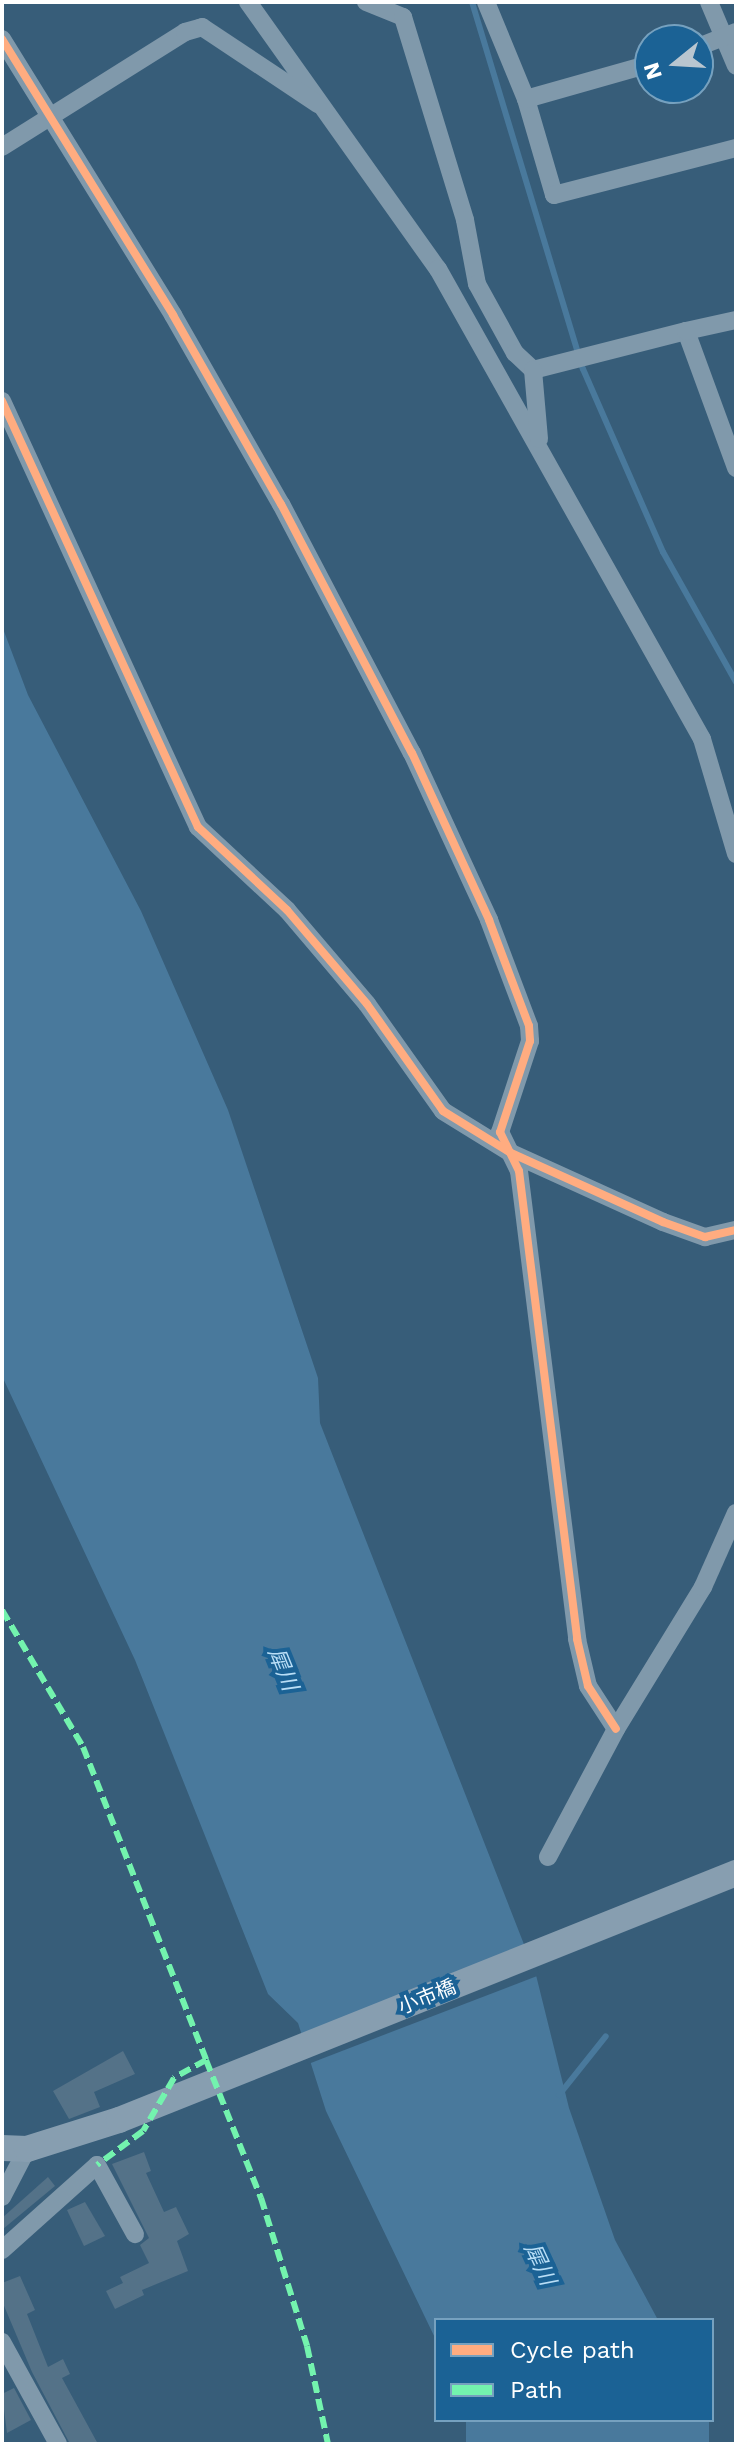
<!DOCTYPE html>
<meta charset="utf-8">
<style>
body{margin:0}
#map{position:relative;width:738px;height:2446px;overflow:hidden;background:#375d79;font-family:"Work Sans","Noto Sans JP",sans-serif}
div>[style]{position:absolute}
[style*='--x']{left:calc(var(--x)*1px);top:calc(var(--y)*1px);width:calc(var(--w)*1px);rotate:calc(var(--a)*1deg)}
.water>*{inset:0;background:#49799c;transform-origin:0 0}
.pier>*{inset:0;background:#375d79;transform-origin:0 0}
.stream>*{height:6px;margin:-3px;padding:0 3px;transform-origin:3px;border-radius:3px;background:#49799c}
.building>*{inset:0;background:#547288}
.street>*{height:18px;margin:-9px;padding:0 9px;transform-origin:9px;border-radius:9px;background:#8099ab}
.secondary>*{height:26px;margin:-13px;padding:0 13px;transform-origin:13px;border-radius:13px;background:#879eb0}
.quiet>*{height:6px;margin-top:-3px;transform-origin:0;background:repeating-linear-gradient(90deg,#73f3ae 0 12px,transparent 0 18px)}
.cycleway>*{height:8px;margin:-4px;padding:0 4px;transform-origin:4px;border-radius:4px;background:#ffac80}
span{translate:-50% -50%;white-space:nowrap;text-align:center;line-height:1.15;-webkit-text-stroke:8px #1b6295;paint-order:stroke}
.street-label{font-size:20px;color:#fff}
.water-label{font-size:22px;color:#b9def6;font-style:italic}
.frame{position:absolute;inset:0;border:4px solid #fff;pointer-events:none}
.legend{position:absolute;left:434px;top:2318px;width:280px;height:104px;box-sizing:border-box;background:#1b6295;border:2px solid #76a1bf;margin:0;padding:10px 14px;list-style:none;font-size:24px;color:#fff}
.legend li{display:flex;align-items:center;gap:16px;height:40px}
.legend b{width:40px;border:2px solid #76a1bf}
.north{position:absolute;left:634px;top:24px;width:80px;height:80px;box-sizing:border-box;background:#1b6295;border:2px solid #76a1bf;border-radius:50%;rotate:252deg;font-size:22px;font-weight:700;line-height:32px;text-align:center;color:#fff}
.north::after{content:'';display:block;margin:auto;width:28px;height:36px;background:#b9c6d0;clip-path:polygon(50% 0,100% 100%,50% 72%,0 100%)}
</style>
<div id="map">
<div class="water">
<div style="clip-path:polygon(2px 626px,28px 695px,141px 911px,228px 1110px,318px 1378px,320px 1423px,536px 1975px,569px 2108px,615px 2240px,658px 2320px,436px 2320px,436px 2340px,326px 2111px,298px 2023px,268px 1994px,135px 1660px,2px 1376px)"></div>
<div style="left:466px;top:2420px;width:243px;height:25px"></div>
</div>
<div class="pier">
<div style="left:529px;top:1947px;width:30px;height:248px;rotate:69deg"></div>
</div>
<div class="stream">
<div style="--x:472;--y:2;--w:383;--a:73.2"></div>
<div style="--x:583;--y:369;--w:200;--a:66.4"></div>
<div style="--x:663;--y:552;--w:149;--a:60.7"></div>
<div style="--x:559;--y:2095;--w:75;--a:-51.5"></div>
</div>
<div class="building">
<div style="clip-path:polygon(123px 2051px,135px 2074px,94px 2092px,100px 2107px,69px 2119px,53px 2091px)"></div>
<div style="clip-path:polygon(144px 2152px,151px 2171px,146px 2173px,164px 2212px,176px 2207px,189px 2234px,177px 2241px,188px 2271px,142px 2290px,144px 2295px,115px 2309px,106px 2291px,123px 2283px,120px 2277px,149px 2263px,140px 2245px,149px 2238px,112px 2164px)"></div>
<div style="clip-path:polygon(48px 2177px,55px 2186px,3px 2229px,2px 2218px)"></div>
<div style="clip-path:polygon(85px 2202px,105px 2236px,84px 2246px,67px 2210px)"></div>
<div style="clip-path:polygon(20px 2276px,35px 2310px,27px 2314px,48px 2367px,63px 2359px,70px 2374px,62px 2378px,98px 2444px,70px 2444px,32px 2372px,2px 2301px,2px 2283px)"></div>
<div style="clip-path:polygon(14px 2388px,31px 2420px,7px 2433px,2px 2394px)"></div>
</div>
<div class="street">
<div style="--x:248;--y:2;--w:328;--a:54.6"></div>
<div style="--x:438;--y:269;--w:539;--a:60.68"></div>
<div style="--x:702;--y:739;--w:120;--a:73.5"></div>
<div style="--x:366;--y:2;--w:40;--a:22"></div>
<div style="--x:403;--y:17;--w:212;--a:73"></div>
<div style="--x:465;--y:220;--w:65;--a:79.4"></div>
<div style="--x:477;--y:284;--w:79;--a:61.2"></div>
<div style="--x:515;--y:353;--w:25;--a:43"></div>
<div style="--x:533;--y:370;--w:158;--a:-14.3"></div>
<div style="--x:686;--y:331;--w:146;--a:69.9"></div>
<div style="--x:486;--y:2;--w:105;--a:67.6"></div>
<div style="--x:526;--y:99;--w:100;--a:73.7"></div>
<div style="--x:554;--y:195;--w:188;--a:-14.5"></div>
<div style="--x:709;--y:2;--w:69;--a:67.1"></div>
<div style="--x:2;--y:39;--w:325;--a:58.2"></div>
<div style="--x:173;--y:315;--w:218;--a:60.3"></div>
<div style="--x:281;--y:504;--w:281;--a:62.3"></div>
<div style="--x:412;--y:753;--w:184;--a:65.2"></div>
<div style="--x:489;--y:920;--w:113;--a:69.3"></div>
<div style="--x:529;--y:1026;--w:15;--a:86"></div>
<div style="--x:530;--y:1041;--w:96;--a:108.2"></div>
<div style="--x:500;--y:1132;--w:43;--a:64"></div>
<div style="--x:519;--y:1171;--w:472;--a:82.9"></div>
<div style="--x:577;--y:1639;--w:48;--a:76.8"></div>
<div style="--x:588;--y:1686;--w:51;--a:56.9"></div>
<div style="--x:698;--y:47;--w:41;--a:-21.5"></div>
<div style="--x:526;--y:99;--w:129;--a:-15.8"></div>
<div style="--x:2;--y:147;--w:216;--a:-32.1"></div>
<div style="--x:185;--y:32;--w:18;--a:-16"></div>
<div style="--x:202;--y:27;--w:139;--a:33.6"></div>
<div style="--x:686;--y:331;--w:51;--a:-12.4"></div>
<div style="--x:533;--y:370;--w:69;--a:85"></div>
<div style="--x:2;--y:401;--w:469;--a:65.3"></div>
<div style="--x:198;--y:827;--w:122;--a:43"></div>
<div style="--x:287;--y:910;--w:123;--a:49.6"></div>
<div style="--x:367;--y:1004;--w:131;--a:54.6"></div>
<div style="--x:443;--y:1111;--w:80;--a:31.7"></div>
<div style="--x:511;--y:1153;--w:167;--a:24.4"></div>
<div style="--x:663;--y:1222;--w:45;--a:19.7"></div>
<div style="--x:705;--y:1237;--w:32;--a:-13"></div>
<div style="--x:548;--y:1857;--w:145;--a:-62"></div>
<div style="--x:616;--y:1729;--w:167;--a:-58.5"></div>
<div style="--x:703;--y:1587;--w:81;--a:-66"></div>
<div style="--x:2;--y:2197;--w:54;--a:-62.5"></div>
<div style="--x:2;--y:2250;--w:127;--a:-41.8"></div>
<div style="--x:97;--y:2165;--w:79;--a:61.2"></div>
<div style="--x:2;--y:2342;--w:116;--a:61.2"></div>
</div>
<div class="secondary">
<div style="--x:2;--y:2148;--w:25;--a:2"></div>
<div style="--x:27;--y:2149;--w:96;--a:-17.5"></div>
<div style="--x:119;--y:2120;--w:665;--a:-21.82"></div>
</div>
<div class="quiet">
<div style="--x:2;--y:1610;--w:159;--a:59.4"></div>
<div style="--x:83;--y:1747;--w:336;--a:68.5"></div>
<div style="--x:206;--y:2060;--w:37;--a:151"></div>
<div style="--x:174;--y:2078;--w:61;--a:120.3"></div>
<div style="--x:143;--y:2131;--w:57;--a:143.5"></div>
<div style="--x:206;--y:2060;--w:149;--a:68.3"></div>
<div style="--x:261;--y:2198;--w:155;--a:72.7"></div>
<div style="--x:307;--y:2346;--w:100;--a:77.9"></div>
</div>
<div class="cycleway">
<div style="--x:2;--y:39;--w:325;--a:58.2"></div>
<div style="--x:173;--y:315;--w:218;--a:60.3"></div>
<div style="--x:281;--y:504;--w:281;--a:62.3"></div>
<div style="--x:412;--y:753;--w:184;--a:65.2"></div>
<div style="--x:489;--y:920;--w:113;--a:69.3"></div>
<div style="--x:529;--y:1026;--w:15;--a:86"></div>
<div style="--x:530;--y:1041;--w:96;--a:108.2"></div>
<div style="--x:500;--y:1132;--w:43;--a:64"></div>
<div style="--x:519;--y:1171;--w:472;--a:82.9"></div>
<div style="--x:577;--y:1639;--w:48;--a:76.8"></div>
<div style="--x:588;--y:1686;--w:51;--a:56.9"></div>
<div style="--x:2;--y:401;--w:469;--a:65.3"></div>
<div style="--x:198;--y:827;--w:122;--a:43"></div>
<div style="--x:287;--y:910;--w:123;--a:49.6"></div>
<div style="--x:367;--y:1004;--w:131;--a:54.6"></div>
<div style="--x:443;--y:1111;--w:80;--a:31.7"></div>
<div style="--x:511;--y:1153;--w:167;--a:24.4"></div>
<div style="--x:663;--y:1222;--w:45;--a:19.7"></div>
<div style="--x:705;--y:1237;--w:32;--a:-13"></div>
</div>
<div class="street-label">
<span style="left:427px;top:1997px;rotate:-22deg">小市橋</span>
</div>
<div class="water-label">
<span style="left:283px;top:1669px;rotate:68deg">犀川</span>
<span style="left:540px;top:2264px;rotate:65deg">犀川</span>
</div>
<div class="frame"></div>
<ul class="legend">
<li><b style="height:10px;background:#ffac80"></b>Cycle path</li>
<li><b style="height:10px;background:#73f3ae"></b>Path</li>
</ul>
<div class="north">N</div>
</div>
